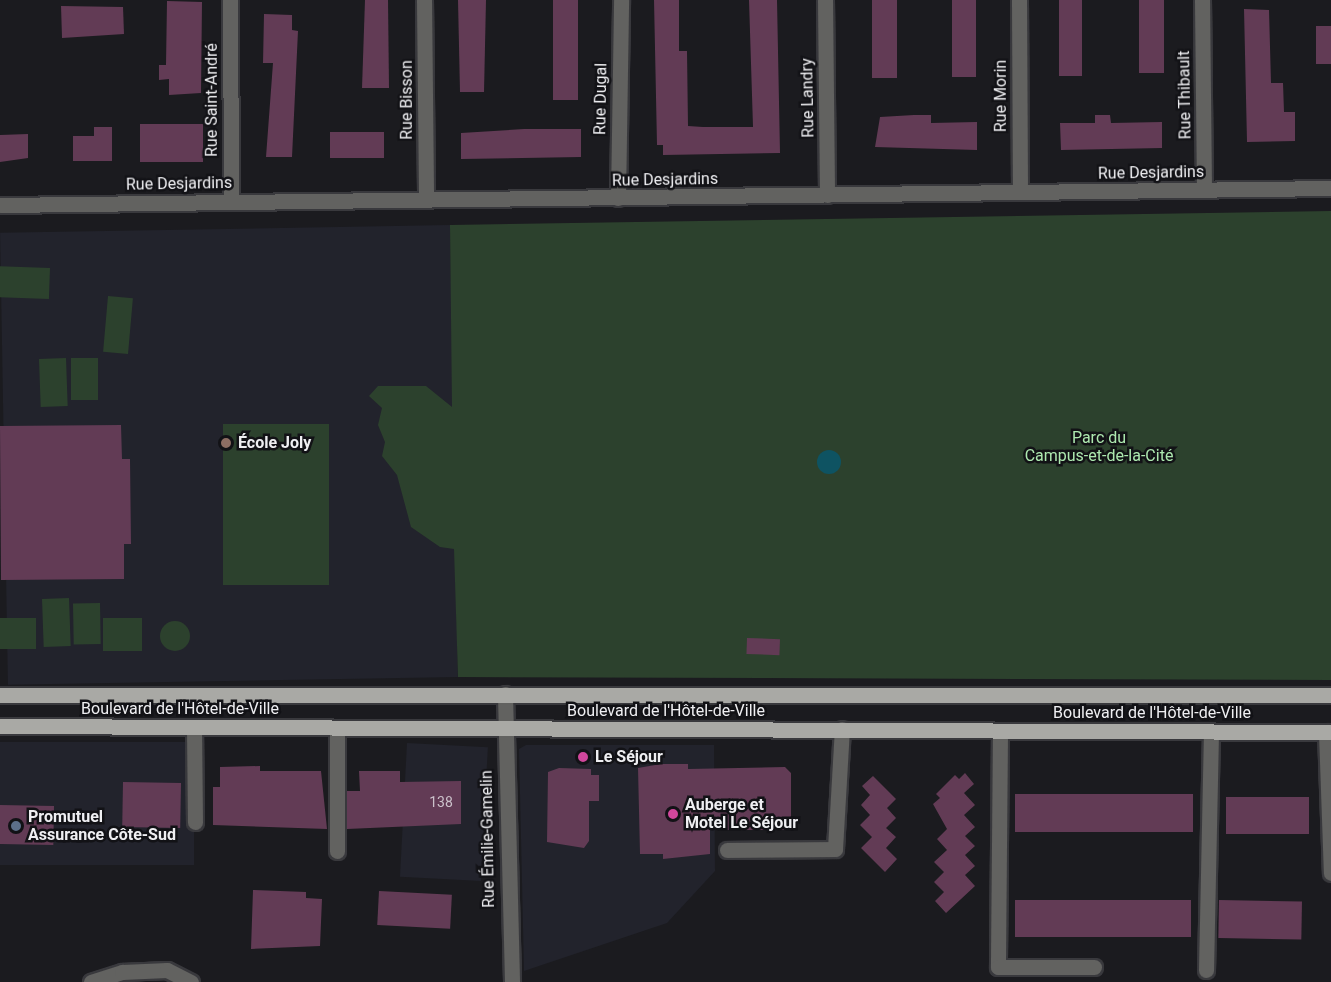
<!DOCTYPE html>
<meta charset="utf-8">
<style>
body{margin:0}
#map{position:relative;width:1331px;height:982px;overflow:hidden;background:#1b1b1f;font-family:Roboto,sans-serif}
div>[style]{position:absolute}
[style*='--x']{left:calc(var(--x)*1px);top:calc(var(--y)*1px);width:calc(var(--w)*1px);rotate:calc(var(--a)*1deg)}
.built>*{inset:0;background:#22232c;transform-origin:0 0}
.green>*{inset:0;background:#2c412d;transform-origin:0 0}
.round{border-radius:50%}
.water>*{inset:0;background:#0e5362}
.building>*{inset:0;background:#623b55;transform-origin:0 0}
.roads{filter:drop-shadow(2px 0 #39393d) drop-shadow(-2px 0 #39393d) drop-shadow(0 2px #39393d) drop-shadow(0 -2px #39393d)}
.minor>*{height:15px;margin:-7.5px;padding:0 7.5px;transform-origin:7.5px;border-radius:7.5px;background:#626260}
.major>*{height:15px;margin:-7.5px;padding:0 7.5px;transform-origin:7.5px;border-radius:7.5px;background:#a9a9a5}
.dots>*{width:16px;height:16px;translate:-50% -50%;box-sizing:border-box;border:3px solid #121216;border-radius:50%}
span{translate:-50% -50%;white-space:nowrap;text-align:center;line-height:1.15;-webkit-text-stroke:5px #121216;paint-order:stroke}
.number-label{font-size:14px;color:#ccc2cb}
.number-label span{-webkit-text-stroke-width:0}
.street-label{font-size:16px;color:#efeff2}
.park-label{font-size:16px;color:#ade8af}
.poi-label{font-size:16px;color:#efeff2;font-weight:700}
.left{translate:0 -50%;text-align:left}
</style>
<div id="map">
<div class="built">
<div style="left:450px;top:225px;width:452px;height:450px;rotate:89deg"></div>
<div style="left:0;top:742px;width:194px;height:123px"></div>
<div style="left:407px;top:743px;width:81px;height:134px;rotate:3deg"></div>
<div style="clip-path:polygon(526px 745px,714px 745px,715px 871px,667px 923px,524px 971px,519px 749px)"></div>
</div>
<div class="green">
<div style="clip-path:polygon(1331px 211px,1331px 680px,458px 677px,454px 549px,440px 547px,411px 527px,397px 475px,382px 456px,385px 442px,378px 425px,382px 408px,369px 396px,378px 386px,426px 386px,452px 407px,450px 225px)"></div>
<div style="left:50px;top:268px;width:31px;height:50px;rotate:92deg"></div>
<div style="left:108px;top:296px;width:25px;height:56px;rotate:5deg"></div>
<div style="left:66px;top:358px;width:48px;height:27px;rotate:88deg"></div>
<div style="left:71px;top:358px;width:27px;height:42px"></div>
<div style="left:223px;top:424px;width:106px;height:161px"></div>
<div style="left:69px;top:598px;width:48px;height:27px;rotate:88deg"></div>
<div style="left:100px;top:603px;width:41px;height:27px;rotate:89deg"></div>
<div style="left:36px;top:618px;width:31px;height:36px;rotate:90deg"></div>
<div style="left:103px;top:618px;width:39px;height:33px"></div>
<div class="round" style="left:160px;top:621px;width:30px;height:30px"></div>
</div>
<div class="water">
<div class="round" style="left:817px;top:450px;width:24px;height:24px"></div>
</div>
<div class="building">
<div style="clip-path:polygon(365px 0,388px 0,389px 88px,362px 88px)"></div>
<div style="clip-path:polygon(458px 0,486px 0,484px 92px,460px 92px)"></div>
<div style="left:553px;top:0;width:25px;height:100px"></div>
<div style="clip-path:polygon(654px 0,679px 0,679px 51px,687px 51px,688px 126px,703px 127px,753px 127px,749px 0,777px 0,780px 153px,663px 155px,663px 145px,657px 145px)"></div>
<div style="left:872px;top:0;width:25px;height:78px"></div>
<div style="left:952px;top:0;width:24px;height:77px"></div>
<div style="left:1059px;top:0;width:23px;height:76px"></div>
<div style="left:1139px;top:0;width:25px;height:73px"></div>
<div style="clip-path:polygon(167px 1px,202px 2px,201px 93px,169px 95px,169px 79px,159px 80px,159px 65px,166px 65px)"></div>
<div style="clip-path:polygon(61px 6px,123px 7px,124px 34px,62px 38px)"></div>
<div style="clip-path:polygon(1244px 9px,1269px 10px,1271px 83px,1283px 83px,1284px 112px,1295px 112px,1295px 141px,1247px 142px)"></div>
<div style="clip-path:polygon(264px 14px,292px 15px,292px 30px,298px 31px,292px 157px,266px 157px,273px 63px,263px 63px)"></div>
<div style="left:1316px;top:26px;width:15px;height:38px"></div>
<div style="clip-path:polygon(914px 115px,931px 115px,931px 123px,977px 122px,977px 150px,875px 147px,880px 117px)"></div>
<div style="clip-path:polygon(1095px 115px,1110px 115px,1111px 123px,1162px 122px,1162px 148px,1061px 150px,1060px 123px,1095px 123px)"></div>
<div style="left:140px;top:124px;width:63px;height:38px"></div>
<div style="clip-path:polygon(94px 127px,112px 127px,112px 161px,73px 161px,73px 136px,94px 136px)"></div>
<div style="clip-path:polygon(524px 129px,581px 129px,581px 157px,461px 159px,461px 133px)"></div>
<div style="left:384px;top:132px;width:26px;height:54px;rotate:90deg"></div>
<div style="clip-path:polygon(28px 134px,28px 158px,0 162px,0 135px)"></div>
<div style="clip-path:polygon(121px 425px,122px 459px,130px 459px,131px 544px,124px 544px,124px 579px,1px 580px,0 426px)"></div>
<div style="left:747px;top:638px;width:33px;height:16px;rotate:2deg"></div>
<div style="clip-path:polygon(661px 764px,688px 764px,688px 769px,785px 767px,791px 773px,791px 830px,710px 830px,710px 854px,663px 859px,663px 854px,640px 854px,638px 768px)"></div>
<div style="clip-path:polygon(260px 766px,260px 771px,321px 771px,327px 829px,213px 825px,213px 787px,220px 787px,220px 767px)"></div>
<div style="clip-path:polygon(559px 768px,591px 769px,591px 775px,599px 775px,599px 801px,589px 801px,589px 841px,584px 848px,547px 842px,548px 772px)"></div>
<div style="clip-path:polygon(359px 771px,400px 771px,400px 782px,461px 781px,461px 824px,347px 829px,347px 791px,360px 791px)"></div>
<div style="clip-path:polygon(965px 773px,974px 784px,964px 793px,975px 805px,964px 815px,975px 827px,965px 836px,975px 846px,965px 855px,975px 866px,965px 875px,975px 886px,946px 913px,935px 901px,944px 892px,934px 882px,944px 872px,934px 862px,947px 850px,937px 839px,947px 829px,933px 804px,940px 798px,936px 794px,955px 775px,959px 779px)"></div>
<div style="clip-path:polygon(873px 776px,896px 799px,887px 808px,896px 818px,886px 828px,896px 837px,886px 848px,897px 859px,885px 872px,861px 848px,872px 837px,860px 825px,870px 815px,861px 805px,870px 795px,862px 786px)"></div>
<div style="left:123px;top:782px;width:58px;height:45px;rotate:1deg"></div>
<div style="left:1015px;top:794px;width:178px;height:38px"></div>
<div style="left:1226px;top:797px;width:83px;height:37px"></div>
<div style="left:0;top:805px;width:54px;height:39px;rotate:1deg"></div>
<div style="clip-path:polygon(253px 890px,306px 892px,306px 898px,322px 899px,320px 946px,251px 949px)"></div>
<div style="left:379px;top:891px;width:73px;height:34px;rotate:3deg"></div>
<div style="left:1015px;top:900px;width:176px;height:37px"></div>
<div style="left:1219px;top:900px;width:83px;height:38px;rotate:1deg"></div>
</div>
<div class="roads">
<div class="minor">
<div style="--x:230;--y:0;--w:201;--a:89.7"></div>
<div style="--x:424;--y:0;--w:200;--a:89.4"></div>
<div style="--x:825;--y:0;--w:195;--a:89.4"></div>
<div style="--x:1019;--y:0;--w:192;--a:89.7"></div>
<div style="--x:1202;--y:0;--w:190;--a:89.4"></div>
<div style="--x:618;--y:198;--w:198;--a:-89.1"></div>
<div style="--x:0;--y:205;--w:1331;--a:-0.73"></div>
<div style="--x:505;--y:694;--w:288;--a:88.6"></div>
<div style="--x:194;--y:727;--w:95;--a:89.4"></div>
<div style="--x:337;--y:728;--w:123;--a:90"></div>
<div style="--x:1000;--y:731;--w:236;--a:90.5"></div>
<div style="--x:998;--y:967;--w:96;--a:0"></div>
<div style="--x:1326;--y:732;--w:141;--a:88"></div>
<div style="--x:727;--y:850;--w:108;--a:-0.5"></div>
<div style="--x:835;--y:849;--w:120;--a:-86.7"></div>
<div style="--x:1206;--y:970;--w:238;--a:-88.8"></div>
<div style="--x:91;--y:982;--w:33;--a:-18"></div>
<div style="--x:122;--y:972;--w:45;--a:-2.5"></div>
<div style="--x:167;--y:970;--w:27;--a:27"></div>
</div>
<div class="major">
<div style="--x:0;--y:695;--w:1331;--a:0"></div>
<div style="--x:0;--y:726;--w:1331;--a:0.26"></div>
</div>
</div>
<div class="dots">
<div style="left:226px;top:443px;background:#8d6e63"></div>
<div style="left:583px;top:757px;background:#d1479c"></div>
<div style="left:673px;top:814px;background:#d1479c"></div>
<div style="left:16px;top:826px;background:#5c6f8a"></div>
</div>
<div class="number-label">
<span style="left:441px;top:802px">138</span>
</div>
<div class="street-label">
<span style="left:1185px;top:95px;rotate:-91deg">Rue Thibault</span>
<span style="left:1001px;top:96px;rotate:-90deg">Rue Morin</span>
<span style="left:808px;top:98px;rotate:-91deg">Rue Landry</span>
<span style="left:601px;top:99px;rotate:-89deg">Rue Dugal</span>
<span style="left:212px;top:100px;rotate:-90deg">Rue Saint-André</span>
<span style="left:407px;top:100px;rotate:-90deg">Rue Bisson</span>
<span style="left:1151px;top:173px;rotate:-1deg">Rue Desjardins</span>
<span style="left:665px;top:180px;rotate:-1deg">Rue Desjardins</span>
<span style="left:179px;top:184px;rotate:-1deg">Rue Desjardins</span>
<span style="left:180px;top:709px">Boulevard de l'Hôtel-de-Ville</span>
<span style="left:666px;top:711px">Boulevard de l'Hôtel-de-Ville</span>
<span style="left:1152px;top:713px">Boulevard de l'Hôtel-de-Ville</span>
<span style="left:488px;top:839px;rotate:-91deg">Rue Émilie-Gamelin</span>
</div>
<div class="park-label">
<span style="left:1099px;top:447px">Parc du<br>Campus-et-de-la-Cité</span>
</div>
<div class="poi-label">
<span class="left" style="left:238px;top:443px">École Joly</span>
<span class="left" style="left:595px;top:757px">Le Séjour</span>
<span class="left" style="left:685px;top:814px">Auberge et<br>Motel Le Séjour</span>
<span class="left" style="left:28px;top:826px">Promutuel<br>Assurance Côte-Sud</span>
</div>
</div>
